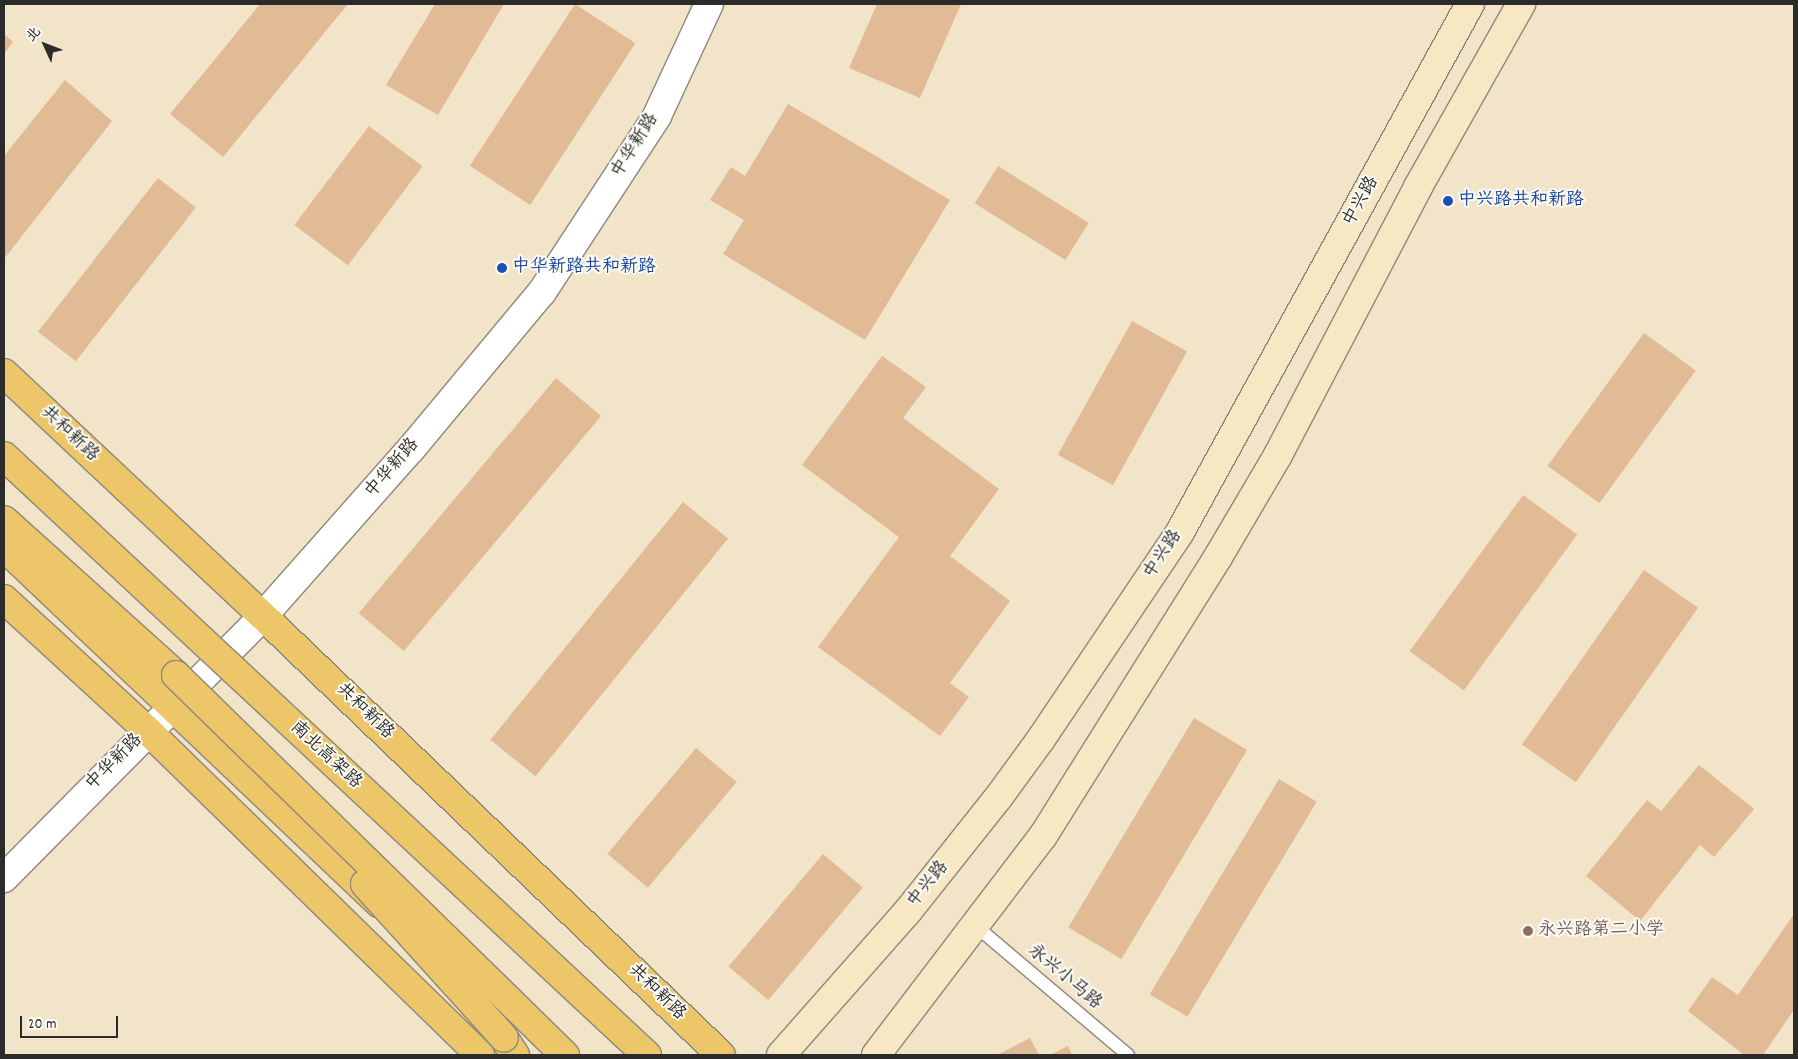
<!DOCTYPE html>
<meta charset="utf-8">
<style>
body{margin:0}
#map{position:relative;width:1798px;height:1059px;overflow:hidden;background:#f2e4c9;font-family:Dekko,"LXGW WenKai TC",sans-serif}
div>[style]{position:absolute}
[style*='--x']{left:calc(var(--x)*1px);top:calc(var(--y)*1px);width:calc(var(--w)*1px);rotate:calc(var(--a)*1deg)}
.building>*{inset:0;background:#e1bb95;transform-origin:0 0}
.roads{filter:drop-shadow(1px 0 #8e887a) drop-shadow(-1px 0 #8e887a) drop-shadow(0 1px #8e887a) drop-shadow(0 -1px #8e887a)}
.service>*{height:12px;margin:-6px;padding:0 6px;transform-origin:6px;border-radius:6px;background:#fff}
.tertiary>*{height:28px;margin:-14px;padding:0 14px;transform-origin:14px;border-radius:14px;background:#fff}
.secondary>*{height:28px;margin:-14px;padding:0 14px;transform-origin:14px;border-radius:14px;background:#f7e8c3}
.primary>*{height:28px;margin:-14px;padding:0 14px;transform-origin:14px;border-radius:14px;background:#ecc669}
.trunk>*{height:28px;margin:-14px;padding:0 14px;transform-origin:14px;border-radius:14px;background:#ecc669}
.bridges{filter:drop-shadow(1px 0 #8e887a) drop-shadow(-1px 0 #8e887a) drop-shadow(0 1px #8e887a) drop-shadow(0 -1px #8e887a)}
.trunk-bridge>*{height:28px;margin:-14px;padding:0 14px;transform-origin:14px;border-radius:14px;background:#ecc669}
.dots>*{width:14px;height:14px;translate:-50% -50%;box-sizing:border-box;border:2px solid #fdfcf7;border-radius:50%}
span{translate:-50% -50%;white-space:nowrap;text-align:center;line-height:1.15;-webkit-text-stroke:4px #fdfcf7;paint-order:stroke}
.street-label{font-size:18px;color:#2b2b2b}
.transit-label{font-size:18px;color:#164399}
.left{translate:0 -50%;text-align:left}
.education-label{font-size:18px;color:#785e54}
.frame{position:absolute;inset:0;border:5px solid #2b2b2b;pointer-events:none}
.north{position:absolute;left:20px;top:20px;width:50px;height:50px;-webkit-text-stroke:4px #fdfcf7;paint-order:stroke;rotate:313deg;font-size:14px;font-weight:700;line-height:20px;text-align:center;color:#2b2b2b}
.north::after{content:'';display:block;margin:auto;width:18px;height:22px;background:#2b2b2b;clip-path:polygon(50% 0,100% 100%,50% 72%,0 100%)}
.scale{position:absolute;left:20px;top:1016px;width:98px;height:22px;box-sizing:border-box;border:2px solid #2b2b2b;border-top:0;padding-left:6px;font-size:15px;line-height:18px;white-space:nowrap;color:#2b2b2b;-webkit-text-stroke:4px #fdfcf7;paint-order:stroke}
</style>
<div id="map">
<div class="building">
<div style="clip-path:polygon(260px 4px,348px 4px,223px 157px,170px 114px)"></div>
<div style="clip-path:polygon(435px 4px,504px 4px,438px 115px,386px 85px)"></div>
<div style="left:575px;top:4px;width:72px;height:193px;rotate:33deg"></div>
<div style="clip-path:polygon(877px 4px,961px 4px,920px 98px,849px 68px)"></div>
<div style="clip-path:polygon(4px 34px,13px 42px,4px 54px)"></div>
<div style="clip-path:polygon(65px 80px,112px 121px,4px 259px,4px 156px)"></div>
<div style="clip-path:polygon(788px 104px,950px 200px,865px 340px,723px 254px,744px 220px,710px 200px,731px 167px,745px 176px)"></div>
<div style="left:369px;top:126px;width:67px;height:124px;rotate:37deg"></div>
<div style="left:998px;top:166px;width:107px;height:44px;rotate:32deg"></div>
<div style="left:158px;top:178px;width:48px;height:195px;rotate:38deg"></div>
<div style="left:1132px;top:321px;width:63px;height:153px;rotate:29deg"></div>
<div style="left:1644px;top:333px;width:64px;height:164px;rotate:36deg"></div>
<div style="clip-path:polygon(882px 356px,926px 387px,903px 418px,999px 489px,950px 556px,1010px 601px,950px 683px,969px 697px,940px 736px,818px 647px,899px 537px,802px 465px)"></div>
<div style="left:556px;top:378px;width:59px;height:307px;rotate:40deg"></div>
<div style="left:1523px;top:495px;width:67px;height:193px;rotate:36deg"></div>
<div style="left:683px;top:502px;width:58px;height:306px;rotate:39deg"></div>
<div style="left:1644px;top:570px;width:66px;height:213px;rotate:35deg"></div>
<div style="left:1194px;top:718px;width:62px;height:244px;rotate:31deg"></div>
<div style="left:696px;top:748px;width:53px;height:138px;rotate:40deg"></div>
<div style="clip-path:polygon(1699px 765px,1754px 809px,1714px 857px,1700px 845px,1640px 921px,1586px 876px,1647px 800px,1661px 811px)"></div>
<div style="left:1279px;top:779px;width:44px;height:251px;rotate:31deg"></div>
<div style="left:823px;top:854px;width:52px;height:147px;rotate:40deg"></div>
<div style="clip-path:polygon(1794px 914px,1794px 1010px,1763px 1055px,1744px 1055px,1688px 1011px,1712px 977px,1738px 995px)"></div>
<div style="clip-path:polygon(1030px 1038px,1039px 1055px,997px 1055px)"></div>
<div style="clip-path:polygon(1068px 1046px,1072px 1055px,1050px 1055px)"></div>
</div>
<div class="roads">
<div class="service">
<div style="--x:977;--y:927;--w:198;--a:40.3"></div>
</div>
<div class="tertiary">
<div style="--x:4;--y:878;--w:368;--a:-45.3"></div>
<div style="--x:263;--y:616;--w:223;--a:-48.5"></div>
<div style="--x:411;--y:449;--w:204;--a:-50.2"></div>
<div style="--x:542;--y:292;--w:210;--a:-56.8"></div>
<div style="--x:657;--y:116;--w:123;--a:-65.1"></div>
</div>
<div class="secondary">
<div style="--x:781;--y:1055;--w:192;--a:-48.6"></div>
<div style="--x:908;--y:911;--w:144;--a:-51.5"></div>
<div style="--x:998;--y:798;--w:73;--a:-53.9"></div>
<div style="--x:1041;--y:739;--w:249;--a:-56.1"></div>
<div style="--x:1180;--y:532;--w:602;--a:-61.22"></div>
<div style="--x:876;--y:1055;--w:275;--a:-52.7"></div>
<div style="--x:1043;--y:836;--w:329;--a:-57.9"></div>
<div style="--x:1218;--y:557;--w:118;--a:-59.5"></div>
<div style="--x:1278;--y:455;--w:302;--a:-62.4"></div>
<div style="--x:1418;--y:187;--w:210;--a:-60.6"></div>
</div>
<div class="primary">
<div style="--x:4;--y:373;--w:355;--a:43.2"></div>
<div style="--x:263;--y:616;--w:634;--a:43.79"></div>
<div style="--x:4;--y:547;--w:518;--a:43.52"></div>
<div style="--x:4;--y:599;--w:195;--a:42.5"></div>
<div style="--x:148;--y:731;--w:464;--a:44.3"></div>
</div>
<div class="trunk">
<div style="--x:4;--y:520;--w:232;--a:42"></div>
<div style="--x:504;--y:1038;--w:20;--a:57"></div>
</div>
</div>
<div class="bridges">
<div class="trunk-bridge">
<div style="--x:4;--y:456;--w:879;--a:42.97"></div>
<div style="--x:176;--y:675;--w:544;--a:44.33"></div>
<div style="--x:365;--y:884;--w:207;--a:47.9"></div>
</div>
</div>
<div class="dots">
<div style="left:1448px;top:201px;background:#1a4fb4"></div>
<div style="left:502px;top:268px;background:#1a4fb4"></div>
<div style="left:1528px;top:931px;background:#8d6e63"></div>
</div>
<div class="street-label">
<span style="left:636px;top:146px;rotate:-58deg">中华新路</span>
<span style="left:1362px;top:202px;rotate:-61deg">中兴路</span>
<span style="left:69px;top:435px;rotate:43deg">共和新路</span>
<span style="left:393px;top:469px;rotate:-49deg">中华新路</span>
<span style="left:1164px;top:555px;rotate:-57deg">中兴路</span>
<span style="left:364px;top:712px;rotate:44deg">共和新路</span>
<span style="left:325px;top:756px;rotate:43deg">南北高架路</span>
<span style="left:115px;top:763px;rotate:-45deg">中华新路</span>
<span style="left:929px;top:885px;rotate:-51deg">中兴路</span>
<span style="left:1064px;top:978px;rotate:40deg">永兴小马路</span>
<span style="left:656px;top:993px;rotate:44deg">共和新路</span>
</div>
<div class="transit-label">
<span class="left" style="left:1458px;top:201px">中兴路共和新路</span>
<span class="left" style="left:512px;top:268px">中华新路共和新路</span>
</div>
<div class="education-label">
<span class="left" style="left:1538px;top:931px">永兴路第二小学</span>
</div>
<div class="frame"></div>
<div class="north">北</div>
<div class="scale">20 m</div>
</div>
